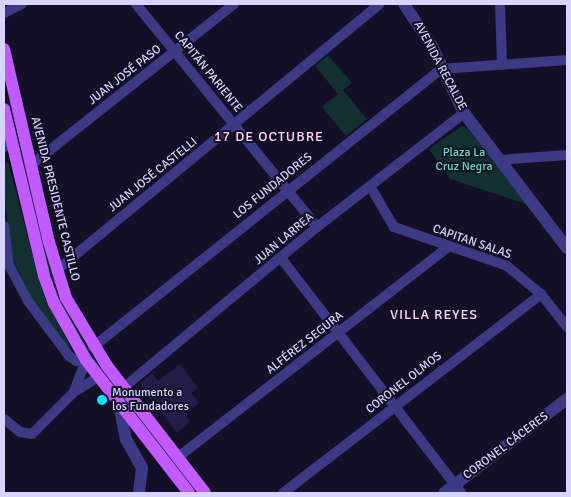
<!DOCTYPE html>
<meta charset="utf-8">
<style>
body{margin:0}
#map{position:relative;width:571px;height:497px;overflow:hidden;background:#130f26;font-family:Signika,sans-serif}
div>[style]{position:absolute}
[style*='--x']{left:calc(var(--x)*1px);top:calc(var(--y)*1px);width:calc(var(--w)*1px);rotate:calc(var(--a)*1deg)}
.green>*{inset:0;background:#12302f}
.building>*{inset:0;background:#241b47}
.minor>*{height:10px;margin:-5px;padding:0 5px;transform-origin:5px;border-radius:5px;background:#3d3a85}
.tertiary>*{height:12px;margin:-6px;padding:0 6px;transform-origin:6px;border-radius:6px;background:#3d3a85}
.primary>*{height:12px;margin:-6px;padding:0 6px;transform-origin:6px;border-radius:6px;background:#c25bff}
.dots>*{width:14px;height:14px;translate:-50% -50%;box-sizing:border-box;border:2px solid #130f26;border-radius:50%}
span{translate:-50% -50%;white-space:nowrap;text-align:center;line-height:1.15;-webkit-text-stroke:4px #130f26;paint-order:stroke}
.street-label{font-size:12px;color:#d9d4ff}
.park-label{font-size:12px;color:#5fe0c0}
.poi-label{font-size:12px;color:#d9d4ff}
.left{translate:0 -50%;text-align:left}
.neighbourhood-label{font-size:14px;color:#ffd6f0;letter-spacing:1px}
.frame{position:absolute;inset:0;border:5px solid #d9d4ff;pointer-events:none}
</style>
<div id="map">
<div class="green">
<div style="clip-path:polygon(328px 55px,352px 83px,343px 90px,367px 119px,346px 136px,322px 107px,338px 94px,315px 66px)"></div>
<div style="clip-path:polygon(4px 74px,57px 290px,66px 310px,95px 361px,198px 493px,116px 393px,72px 329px,46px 263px)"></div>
<div style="clip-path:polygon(462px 126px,468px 129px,526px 204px,450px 179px,429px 149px)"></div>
<div style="clip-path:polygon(8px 162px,43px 294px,74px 354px,31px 297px,12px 258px,4px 196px,4px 164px)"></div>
</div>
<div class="building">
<div style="clip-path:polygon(180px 364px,198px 388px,191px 393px,199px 403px,184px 414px,190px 422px,177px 433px,139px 384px,152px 373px,158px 381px)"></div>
</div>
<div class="minor">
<div style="--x:136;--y:4;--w:287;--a:50.9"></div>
<div style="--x:500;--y:4;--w:61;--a:88.1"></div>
<div style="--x:4;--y:13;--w:20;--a:-27"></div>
<div style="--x:4;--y:147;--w:16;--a:-72"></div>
<div style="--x:499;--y:160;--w:68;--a:-4.2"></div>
<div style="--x:31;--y:165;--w:259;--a:-38.4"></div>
<div style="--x:370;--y:186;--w:48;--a:59.7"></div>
<div style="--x:394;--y:227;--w:120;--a:19"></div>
<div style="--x:507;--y:266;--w:44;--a:39.5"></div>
<div style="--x:541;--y:294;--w:42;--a:51.8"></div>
<div style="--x:4;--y:226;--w:39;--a:83"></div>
<div style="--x:9;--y:265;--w:41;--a:62.2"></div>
<div style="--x:28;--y:301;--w:69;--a:53.3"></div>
<div style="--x:69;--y:356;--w:9;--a:36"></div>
<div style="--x:76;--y:361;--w:10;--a:-6"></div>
<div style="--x:86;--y:360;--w:34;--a:111"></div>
<div style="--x:281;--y:258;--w:296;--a:52.5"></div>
<div style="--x:57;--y:270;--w:418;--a:-39.5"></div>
<div style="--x:93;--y:347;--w:445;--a:-38.6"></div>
<div style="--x:441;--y:69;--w:126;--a:-4.1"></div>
<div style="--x:123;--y:388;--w:252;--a:-39.7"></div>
<div style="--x:317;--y:227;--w:186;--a:-37.8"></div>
<div style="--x:4;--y:419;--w:21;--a:39"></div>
<div style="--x:20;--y:432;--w:12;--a:9"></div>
<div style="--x:32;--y:434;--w:59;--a:-45"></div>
<div style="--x:74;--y:392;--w:28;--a:-32"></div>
<div style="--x:177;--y:458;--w:343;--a:-37.9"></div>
<div style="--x:283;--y:493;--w:326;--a:-37.6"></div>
</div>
<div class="tertiary">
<div style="--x:404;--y:4;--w:50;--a:56.3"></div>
<div style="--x:432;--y:46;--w:74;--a:64.5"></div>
<div style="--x:464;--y:113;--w:170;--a:52.7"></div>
<div style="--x:119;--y:404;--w:36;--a:79"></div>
<div style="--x:126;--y:439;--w:33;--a:61"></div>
<div style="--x:142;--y:468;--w:25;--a:97"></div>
<div style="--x:444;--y:493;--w:155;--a:-37.4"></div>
</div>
<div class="primary">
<div style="--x:4;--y:49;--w:198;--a:76.9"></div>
<div style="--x:49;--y:242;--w:59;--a:73.1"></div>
<div style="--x:66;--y:298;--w:79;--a:58.9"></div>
<div style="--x:107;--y:366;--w:160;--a:52.3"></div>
<div style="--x:4;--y:109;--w:172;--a:76.5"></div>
<div style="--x:44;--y:276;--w:29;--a:70"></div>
<div style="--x:54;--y:303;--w:65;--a:60.7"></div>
<div style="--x:86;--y:360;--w:168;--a:52.2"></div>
</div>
<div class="dots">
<div style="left:102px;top:400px;background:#00e5ff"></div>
</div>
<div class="street-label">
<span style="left:440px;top:66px;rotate:62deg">AVENIDA RECALDE</span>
<span style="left:208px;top:72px;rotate:51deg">CAPITÁN PARIENTE</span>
<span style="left:125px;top:75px;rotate:-38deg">JUAN JOSÉ PASO</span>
<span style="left:153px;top:175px;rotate:-39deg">JUAN JOSÉ CASTELLI</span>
<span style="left:273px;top:186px;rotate:-39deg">LOS FUNDADORES</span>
<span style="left:55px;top:199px;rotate:76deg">AVENIDA PRESIDENTE CASTILLO</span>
<span style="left:284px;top:239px;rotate:-40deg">JUAN LARREA</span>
<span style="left:472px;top:242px;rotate:19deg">CAPITAN SALAS</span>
<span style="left:305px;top:343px;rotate:-38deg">ALFÉREZ SEGURA</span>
<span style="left:404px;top:383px;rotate:-38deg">CORONEL OLMOS</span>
<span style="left:506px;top:446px;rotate:-37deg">CORONEL CÁCERES</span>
</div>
<div class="park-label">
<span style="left:464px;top:160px">Plaza La<br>Cruz Negra</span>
</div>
<div class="poi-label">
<span class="left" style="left:112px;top:400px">Monumento a<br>los Fundadores</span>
</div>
<div class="neighbourhood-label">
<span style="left:269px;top:137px">17 DE OCTUBRE</span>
<span style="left:434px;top:315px">VILLA REYES</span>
</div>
<div class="frame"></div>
</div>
